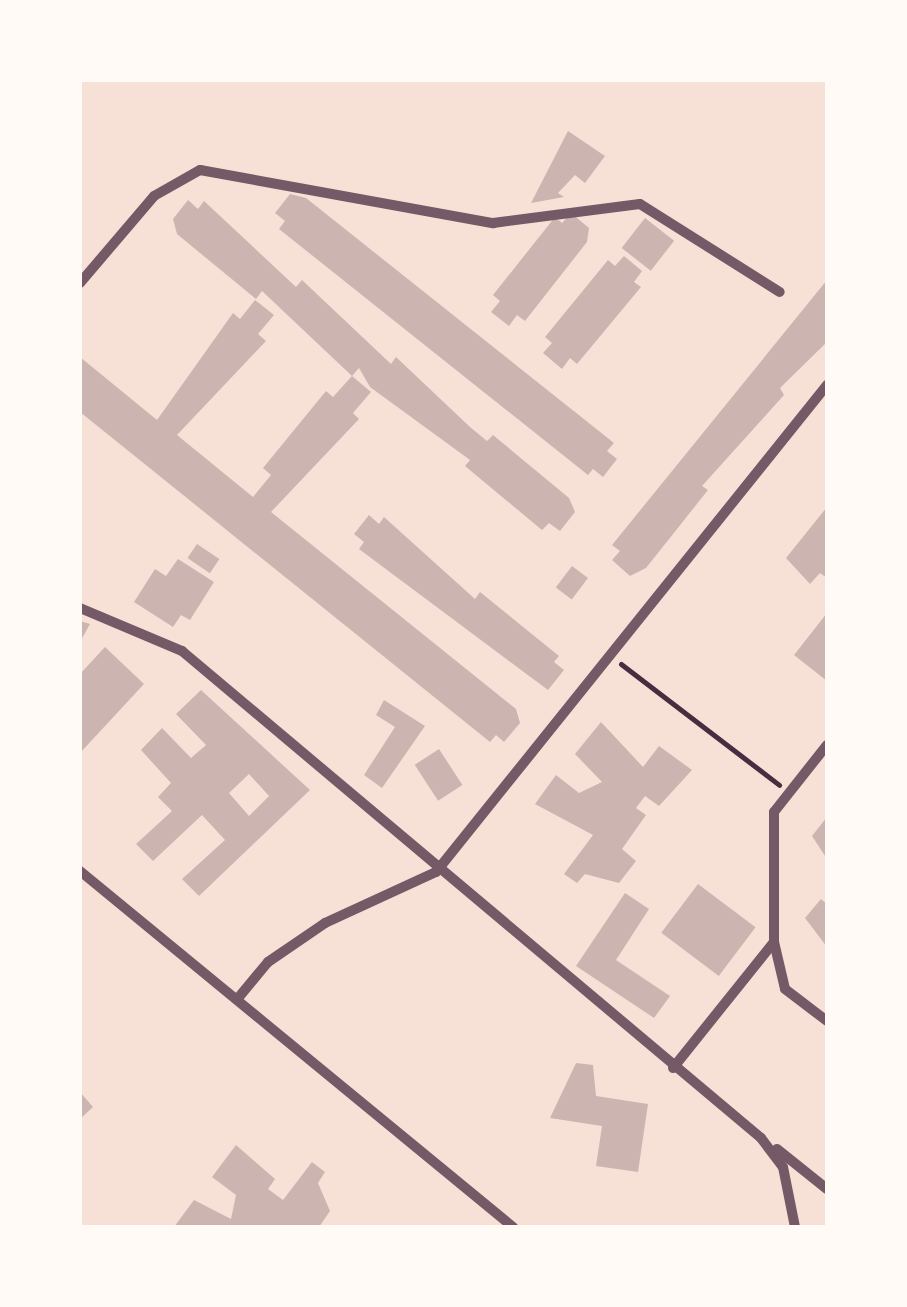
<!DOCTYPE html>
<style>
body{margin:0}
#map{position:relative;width:907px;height:1307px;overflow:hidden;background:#f7e1d7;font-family:"DM Sans",sans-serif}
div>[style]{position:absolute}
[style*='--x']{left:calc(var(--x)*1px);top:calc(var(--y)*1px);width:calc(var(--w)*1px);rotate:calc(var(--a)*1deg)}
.building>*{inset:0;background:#ccb4b1;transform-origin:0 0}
.path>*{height:5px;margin:-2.5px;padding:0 2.5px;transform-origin:2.5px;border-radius:2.5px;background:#4a2c40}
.minor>*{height:10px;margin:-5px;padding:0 5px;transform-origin:5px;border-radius:5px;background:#755966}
span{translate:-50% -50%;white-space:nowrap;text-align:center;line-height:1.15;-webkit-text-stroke:8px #fffaf5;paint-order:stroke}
.frame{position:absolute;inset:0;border:82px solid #fffaf5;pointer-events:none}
</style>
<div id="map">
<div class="building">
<div style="clip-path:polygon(568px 131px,605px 156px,585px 183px,575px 175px,558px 193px,564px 197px,531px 203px)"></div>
<div style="clip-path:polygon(290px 194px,306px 198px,614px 443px,607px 451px,617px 459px,603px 477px,593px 469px,588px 475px,279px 229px,285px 221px,275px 213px)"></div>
<div style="clip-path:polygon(188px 200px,198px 209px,204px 201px,296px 287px,302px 280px,391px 364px,396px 357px,470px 427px,487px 441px,493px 435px,569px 498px,575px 512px,560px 531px,549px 523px,542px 530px,465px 466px,470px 460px,370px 387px,359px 368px,352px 376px,262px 291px,256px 299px,177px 234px,173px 219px)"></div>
<div style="clip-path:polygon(571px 213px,589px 228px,587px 242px,525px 321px,517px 315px,509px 326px,491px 312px,500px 301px,493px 295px,555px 217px,562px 223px)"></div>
<div style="left:645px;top:218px;width:37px;height:38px;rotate:38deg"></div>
<div style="clip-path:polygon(624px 256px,642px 271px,634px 282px,641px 287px,577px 364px,570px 358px,562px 369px,543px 353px,552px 343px,545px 337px,608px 260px,615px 266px)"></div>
<div style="clip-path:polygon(827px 280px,827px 342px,780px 388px,784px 395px,702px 486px,708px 490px,646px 568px,630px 576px,612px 560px,620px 551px,612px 545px)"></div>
<div style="clip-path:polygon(255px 300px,274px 315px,258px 334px,266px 341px,177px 435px,253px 497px,271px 475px,263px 468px,326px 391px,333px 397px,352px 376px,371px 392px,353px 413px,359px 419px,271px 512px,516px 709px,520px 723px,504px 742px,496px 735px,490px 742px,80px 412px,80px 357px,157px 420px,233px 313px,240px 319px)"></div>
<div style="clip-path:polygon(827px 507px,827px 578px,820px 573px,810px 584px,786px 558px)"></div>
<div style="clip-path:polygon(369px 515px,379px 524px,384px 517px,475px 599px,480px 592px,559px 656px,554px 662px,564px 670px,548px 690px,359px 549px,364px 542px,354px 534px)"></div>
<div style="left:197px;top:544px;width:27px;height:17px;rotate:34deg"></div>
<div style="clip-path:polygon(178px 559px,214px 582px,190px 620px,181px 615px,173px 627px,134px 602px,155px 569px,166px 576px)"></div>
<div style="left:572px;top:566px;width:20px;height:27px;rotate:37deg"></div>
<div style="clip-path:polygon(827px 613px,827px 681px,794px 655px)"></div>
<div style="clip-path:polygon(80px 621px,90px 624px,80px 642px)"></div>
<div style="clip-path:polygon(105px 647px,144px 684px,80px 753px,80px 674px)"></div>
<div style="clip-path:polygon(evenodd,201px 690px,310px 790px,199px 896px,182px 879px,225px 840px,202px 815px,153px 861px,136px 844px,172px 811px,158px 797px,171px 783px,141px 750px,162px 728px,191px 758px,206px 745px,176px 714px,201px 690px,249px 774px,269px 796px,249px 816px,229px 793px,249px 774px)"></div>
<div style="clip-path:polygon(384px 700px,425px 726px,382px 788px,364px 775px,395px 727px,376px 715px)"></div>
<div style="clip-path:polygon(601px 722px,643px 767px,659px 746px,692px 770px,659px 806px,645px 796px,636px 808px,646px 815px,622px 849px,636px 861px,619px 883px,585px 874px,577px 883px,564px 874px,593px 835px,535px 804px,556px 775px,579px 793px,602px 782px,575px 754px)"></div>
<div style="left:439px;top:749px;width:43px;height:29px;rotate:57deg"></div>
<div style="clip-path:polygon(827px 817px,827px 859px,812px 836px)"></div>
<div style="left:698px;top:884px;width:72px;height:61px;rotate:37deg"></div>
<div style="clip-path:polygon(625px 893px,649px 909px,616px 960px,670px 996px,654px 1018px,576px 966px)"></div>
<div style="clip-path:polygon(821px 899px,827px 904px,827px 947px,805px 918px)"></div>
<div style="clip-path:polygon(576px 1063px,593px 1065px,596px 1096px,648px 1104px,638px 1172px,596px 1166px,602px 1126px,550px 1118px)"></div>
<div style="clip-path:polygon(80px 1092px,93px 1107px,80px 1119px)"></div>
<div style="clip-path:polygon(236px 1145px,275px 1179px,268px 1189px,283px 1200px,312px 1162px,325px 1172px,318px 1183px,330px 1211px,319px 1227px,174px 1227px,194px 1200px,231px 1219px,236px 1195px,212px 1177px)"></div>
</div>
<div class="path">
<div style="--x:621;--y:664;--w:199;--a:37.4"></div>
</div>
<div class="minor">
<div style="--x:80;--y:283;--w:114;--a:-49.6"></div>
<div style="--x:154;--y:196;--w:53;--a:-29.5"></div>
<div style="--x:200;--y:170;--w:298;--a:10.3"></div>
<div style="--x:493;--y:223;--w:148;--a:-7.4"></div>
<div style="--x:640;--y:204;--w:165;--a:32.2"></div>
<div style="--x:80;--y:608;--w:111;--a:22.9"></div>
<div style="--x:182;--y:651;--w:757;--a:40.07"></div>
<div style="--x:761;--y:1138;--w:36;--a:53"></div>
<div style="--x:783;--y:1167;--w:61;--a:78.7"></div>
<div style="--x:80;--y:871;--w:561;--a:39.43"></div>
<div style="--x:774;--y:942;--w:48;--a:76.8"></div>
<div style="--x:785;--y:989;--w:53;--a:37.3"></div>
<div style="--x:239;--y:997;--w:45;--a:-50.4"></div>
<div style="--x:268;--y:962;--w:69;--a:-34.4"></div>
<div style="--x:325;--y:923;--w:122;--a:-24.7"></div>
<div style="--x:436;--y:872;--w:625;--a:-51.24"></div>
<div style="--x:673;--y:1068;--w:161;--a:-51.3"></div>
<div style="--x:774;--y:942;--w:130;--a:-90"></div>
<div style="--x:774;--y:812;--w:85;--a:-51.7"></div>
<div style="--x:777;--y:1149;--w:64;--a:38.7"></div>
</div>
<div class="frame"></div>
</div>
